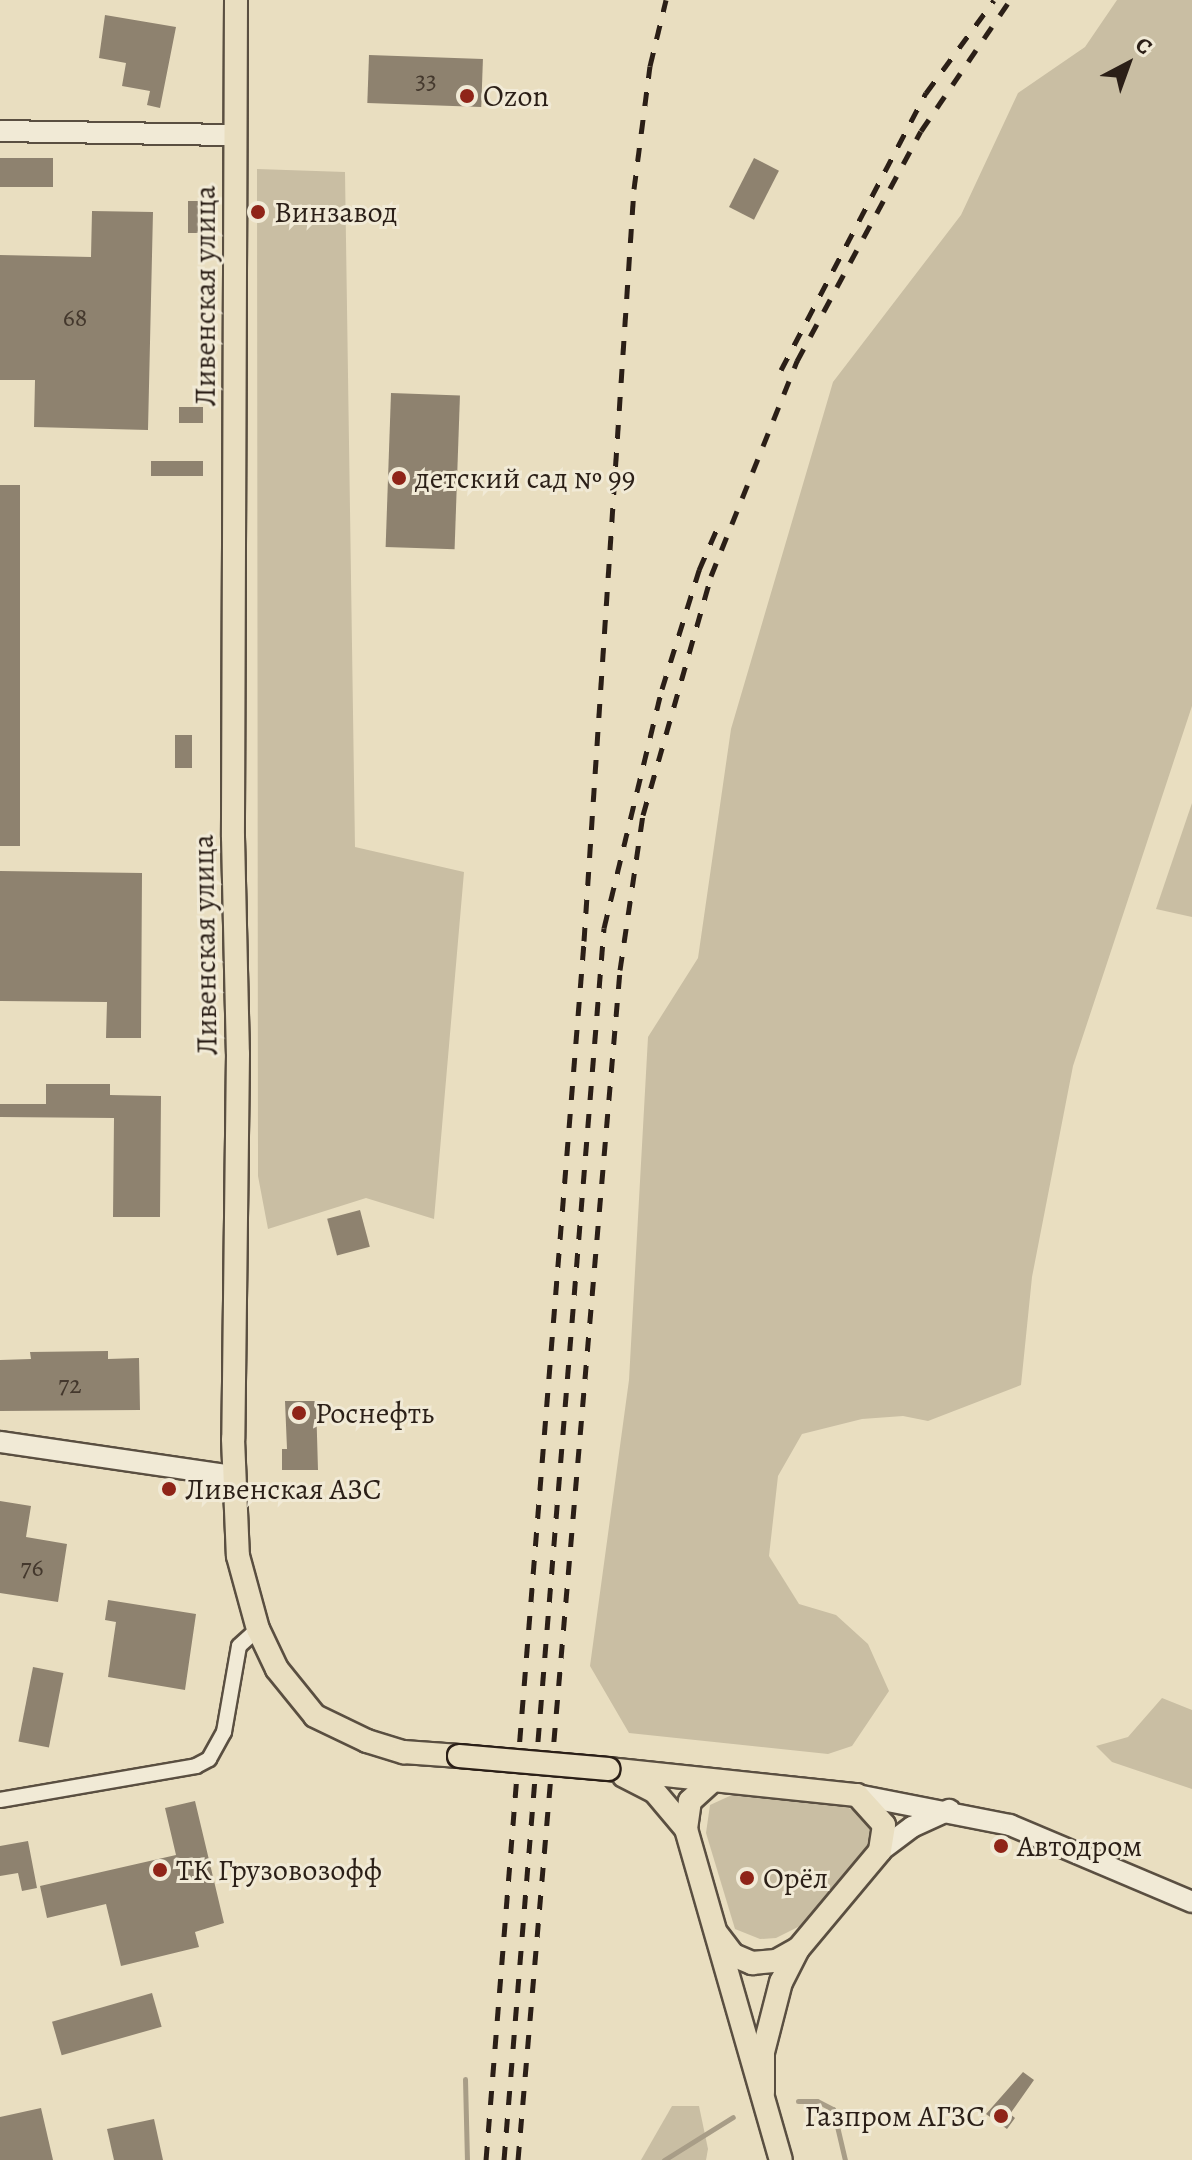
<!DOCTYPE html>
<meta charset="utf-8">
<style>
body{margin:0}
#map{position:relative;width:1192px;height:2160px;overflow:hidden;background:#e9dec0;font-family:Alegreya,serif}
div>[style]{position:absolute}
[style*='--x']{left:calc(var(--x)*1px);top:calc(var(--y)*1px);width:calc(var(--w)*1px);rotate:calc(var(--a)*1deg)}
.green>*{inset:0;background:#c9bea3}
.stream>*{height:5px;margin:-2.5px;padding:0 2.5px;transform-origin:2.5px;border-radius:2.5px;background:#a89d87}
.building>*{inset:0;background:#8e826f;transform-origin:0 0}
.roads{filter:drop-shadow(2px 0 #5a4f41) drop-shadow(-2px 0 #5a4f41) drop-shadow(0 2px #5a4f41) drop-shadow(0 -2px #5a4f41)}
.street>*{height:14px;margin:-7px;padding:0 7px;transform-origin:7px;border-radius:7px;background:#f1ead6}
.secondary>*{height:20px;margin:-10px;padding:0 10px;transform-origin:10px;border-radius:10px;background:#f1ead6}
.primary>*{height:22px;margin:-11px;padding:0 11px;transform-origin:11px;border-radius:11px;background:#e9dec0}
.rail>*{height:5px;margin-top:-2.5px;transform-origin:0;background:repeating-linear-gradient(90deg,#2b1f17 0 14px,transparent 0 28px)}
.bridges{filter:drop-shadow(2px 0 #2b1f17) drop-shadow(-2px 0 #2b1f17) drop-shadow(0 2px #2b1f17) drop-shadow(0 -2px #2b1f17)}
.primary-bridge>*{height:22px;margin:-11px;padding:0 11px;transform-origin:11px;border-radius:11px;background:#e9dec0}
.dots>*{width:22px;height:22px;translate:-50% -50%;box-sizing:border-box;border:4px solid #f1ead6;border-radius:50%}
span{translate:-50% -50%;white-space:nowrap;text-align:center;line-height:1.15;-webkit-text-stroke:6px #f1ead6;paint-order:stroke}
.number-label{font-size:26px;color:#44382d}
.number-label span{-webkit-text-stroke-width:0}
.poi-label{font-size:30px;color:#2b1f17}
.left{translate:0 -50%;text-align:left}
.right{translate:-100% -50%;text-align:right}
.street-label{font-size:30px;color:#2b1f17}
.north{position:absolute;left:1088px;top:24px;width:80px;height:80px;-webkit-text-stroke:6px #f1ead6;paint-order:stroke;rotate:41deg;font-size:22px;font-weight:700;line-height:32px;text-align:center;color:#2b1f17}
.north::after{content:'';display:block;margin:auto;width:28px;height:36px;background:#2b1f17;clip-path:polygon(50% 0,100% 100%,50% 72%,0 100%)}
</style>
<div id="map">
<div class="green">
<div style="clip-path:polygon(1117px 0,1192px 0,1192px 706px,1073px 1066px,1032px 1277px,1021px 1385px,928px 1421px,903px 1416px,862px 1419px,802px 1434px,778px 1476px,769px 1556px,799px 1604px,836px 1615px,868px 1644px,889px 1691px,852px 1746px,828px 1754px,629px 1733px,590px 1666px,629px 1380px,648px 1037px,698px 958px,731px 729px,833px 382px,961px 215px,1018px 93px,1085px 47px)"></div>
<div style="clip-path:polygon(257px 169px,345px 172px,355px 847px,464px 872px,434px 1219px,366px 1198px,268px 1229px,258px 1176px)"></div>
<div style="clip-path:polygon(1192px 803px,1192px 917px,1156px 909px)"></div>
<div style="clip-path:polygon(1162px 1698px,1192px 1710px,1192px 1789px,1112px 1762px,1096px 1746px,1128px 1737px)"></div>
<div style="clip-path:polygon(734px 1794px,840px 1804px,863px 1815px,871px 1827px,865px 1855px,802px 1925px,776px 1938px,760px 1939px,735px 1929px,706px 1833px,710px 1805px)"></div>
<div style="clip-path:polygon(672px 2106px,699px 2106px,708px 2149px,706px 2160px,641px 2160px)"></div>
</div>
<div class="stream">
<div style="--x:465;--y:2079;--w:81;--a:88.6"></div>
<div style="--x:798;--y:2101;--w:19;--a:0"></div>
<div style="--x:817;--y:2101;--w:18;--a:27"></div>
<div style="--x:833;--y:2109;--w:52;--a:76.8"></div>
<div style="--x:664;--y:2160;--w:81;--a:-31.9"></div>
</div>
<div class="building">
<div style="clip-path:polygon(105px 15px,176px 27px,160px 108px,147px 105px,150px 91px,122px 86px,126px 63px,99px 58px)"></div>
<div style="left:369px;top:55px;width:114px;height:48px;rotate:2deg"></div>
<div style="left:0;top:158px;width:53px;height:29px"></div>
<div style="left:754px;top:158px;width:28px;height:55px;rotate:27deg"></div>
<div style="left:188px;top:201px;width:16px;height:32px"></div>
<div style="clip-path:polygon(92px 211px,153px 212px,148px 430px,34px 427px,35px 380px,0 380px,0 255px,91px 257px)"></div>
<div style="left:391px;top:393px;width:69px;height:154px;rotate:2deg"></div>
<div style="left:203px;top:407px;width:16px;height:24px;rotate:90deg"></div>
<div style="left:203px;top:461px;width:15px;height:52px;rotate:90deg"></div>
<div style="left:20px;top:485px;width:361px;height:20px;rotate:90deg"></div>
<div style="left:175px;top:735px;width:17px;height:33px"></div>
<div style="clip-path:polygon(0 871px,142px 873px,141px 1038px,106px 1038px,107px 1002px,0 1001px)"></div>
<div style="clip-path:polygon(46px 1084px,110px 1084px,110px 1095px,161px 1096px,160px 1217px,113px 1217px,114px 1118px,0 1117px,0 1104px,46px 1104px)"></div>
<div style="left:360px;top:1210px;width:38px;height:34px;rotate:75deg"></div>
<div style="clip-path:polygon(108px 1351px,108px 1359px,139px 1358px,140px 1410px,0 1411px,0 1360px,31px 1359px,30px 1352px)"></div>
<div style="clip-path:polygon(285px 1401px,316px 1401px,318px 1470px,282px 1470px,282px 1449px,287px 1449px)"></div>
<div style="clip-path:polygon(0 1501px,31px 1506px,26px 1537px,67px 1544px,58px 1602px,0 1593px)"></div>
<div style="clip-path:polygon(108px 1600px,196px 1614px,185px 1690px,108px 1677px,116px 1622px,105px 1620px)"></div>
<div style="left:33px;top:1667px;width:31px;height:76px;rotate:11deg"></div>
<div style="clip-path:polygon(195px 1801px,224px 1923px,195px 1932px,199px 1947px,121px 1966px,106px 1904px,47px 1918px,40px 1886px,176px 1855px,165px 1808px)"></div>
<div style="clip-path:polygon(28px 1841px,37px 1888px,22px 1891px,18px 1873px,0 1876px,0 1846px)"></div>
<div style="left:152px;top:1993px;width:35px;height:104px;rotate:74deg"></div>
<div style="clip-path:polygon(1023px 2072px,1034px 2080px,1010px 2114px,1015px 2118px,1007px 2129px,986px 2114px)"></div>
<div style="clip-path:polygon(41px 2108px,53px 2160px,0 2160px,0 2117px)"></div>
<div style="clip-path:polygon(154px 2119px,163px 2160px,114px 2160px,107px 2129px)"></div>
</div>
<div class="roads">
<div class="street">
<div style="--x:0;--y:1800;--w:199;--a:-9.8"></div>
<div style="--x:196;--y:1766;--w:15;--a:-28"></div>
<div style="--x:209;--y:1759;--w:31;--a:-61"></div>
<div style="--x:224;--y:1732;--w:87;--a:-80.1"></div>
<div style="--x:239;--y:1646;--w:25;--a:-42"></div>
</div>
<div class="secondary">
<div style="--x:0;--y:131;--w:235;--a:1"></div>
<div style="--x:0;--y:1442;--w:235;--a:8.3"></div>
<div style="--x:857;--y:1795;--w:156;--a:11.1"></div>
<div style="--x:1010;--y:1825;--w:198;--a:22.9"></div>
<div style="--x:880;--y:1851;--w:40;--a:-37"></div>
<div style="--x:912;--y:1827;--w:41;--a:-24.7"></div>
</div>
<div class="primary">
<div style="--x:236;--y:0;--w:837;--a:90.21"></div>
<div style="--x:233;--y:837;--w:217;--a:88.7"></div>
<div style="--x:238;--y:1054;--w:385;--a:90.7"></div>
<div style="--x:233;--y:1439;--w:117;--a:87.6"></div>
<div style="--x:238;--y:1556;--w:76;--a:74.7"></div>
<div style="--x:258;--y:1629;--w:44;--a:64.6"></div>
<div style="--x:277;--y:1669;--w:60;--a:51"></div>
<div style="--x:315;--y:1716;--w:58;--a:25.7"></div>
<div style="--x:367;--y:1741;--w:39;--a:17"></div>
<div style="--x:404;--y:1752;--w:55;--a:4.2"></div>
<div style="--x:608;--y:1769;--w:250;--a:6"></div>
<div style="--x:857;--y:1795;--w:40;--a:48"></div>
<div style="--x:884;--y:1825;--w:26;--a:99"></div>
<div style="--x:880;--y:1851;--w:128;--a:129.9"></div>
<div style="--x:798;--y:1949;--w:37;--a:117"></div>
<div style="--x:781;--y:1982;--w:72;--a:104.4"></div>
<div style="--x:763;--y:2052;--w:40;--a:90"></div>
<div style="--x:624;--y:1776;--w:34;--a:27"></div>
<div style="--x:654;--y:1791;--w:50;--a:49.9"></div>
<div style="--x:686;--y:1829;--w:344;--a:74"></div>
<div style="--x:686;--y:1829;--w:28;--a:-82"></div>
<div style="--x:690;--y:1801;--w:30;--a:-42"></div>
<div style="--x:718;--y:1935;--w:25;--a:53"></div>
<div style="--x:733;--y:1955;--w:21;--a:23"></div>
<div style="--x:752;--y:1963;--w:24;--a:-5"></div>
<div style="--x:776;--y:1961;--w:25;--a:-29"></div>
</div>
</div>
<div class="rail">
<div style="--x:781;--y:370;--w:313;--a:-62.4"></div>
<div style="--x:926;--y:93;--w:115;--a:-53.8"></div>
<div style="--x:486;--y:2160;--w:1223;--a:-85.4"></div>
<div style="--x:584;--y:941;--w:754;--a:-86.2"></div>
<div style="--x:634;--y:189;--w:124;--a:-82.6"></div>
<div style="--x:650;--y:66;--w:68;--a:-76.4"></div>
<div style="--x:504;--y:2160;--w:1236;--a:-85.36"></div>
<div style="--x:604;--y:928;--w:246;--a:-76.4"></div>
<div style="--x:662;--y:689;--w:125;--a:-72.7"></div>
<div style="--x:699;--y:570;--w:52;--a:-66.4"></div>
<div style="--x:518;--y:2160;--w:1194;--a:-85.1"></div>
<div style="--x:620;--y:970;--w:157;--a:-81.6"></div>
<div style="--x:643;--y:815;--w:248;--a:-74.1"></div>
<div style="--x:711;--y:576;--w:232;--a:-68.2"></div>
<div style="--x:797;--y:361;--w:261;--a:-61.7"></div>
<div style="--x:921;--y:131;--w:158;--a:-55.8"></div>
</div>
<div class="bridges">
<div class="primary-bridge">
<div style="--x:459;--y:1756;--w:150;--a:5"></div>
</div>
</div>
<div class="dots">
<div style="left:467px;top:96px;background:#8f2418"></div>
<div style="left:258px;top:212px;background:#8f2418"></div>
<div style="left:399px;top:478px;background:#8f2418"></div>
<div style="left:299px;top:1413px;background:#8f2418"></div>
<div style="left:169px;top:1489px;background:#8f2418"></div>
<div style="left:1001px;top:1846px;background:#8f2418"></div>
<div style="left:160px;top:1870px;background:#8f2418"></div>
<div style="left:747px;top:1878px;background:#8f2418"></div>
<div style="left:1001px;top:2116px;background:#8f2418"></div>
</div>
<div class="number-label">
<span style="left:426px;top:80px">33</span>
<span style="left:75px;top:318px">68</span>
<span style="left:70px;top:1385px">72</span>
<span style="left:32px;top:1568px">76</span>
</div>
<div class="poi-label">
<span class="left" style="left:483px;top:96px">Ozon</span>
<span class="left" style="left:274px;top:212px">Винзавод</span>
<span class="left" style="left:415px;top:478px">детский сад № 99</span>
<span class="left" style="left:315px;top:1413px">Роснефть</span>
<span class="left" style="left:185px;top:1489px">Ливенская АЗС</span>
<span class="left" style="left:1017px;top:1846px">Автодром</span>
<span class="left" style="left:176px;top:1870px">ТК Грузовозофф</span>
<span class="left" style="left:763px;top:1878px">Орёл</span>
<span class="right" style="left:985px;top:2116px">Газпром АГЗС</span>
</div>
<div class="street-label">
<span style="left:205px;top:296px;rotate:-90deg">Ливенская улица</span>
<span style="left:205px;top:945px;rotate:-91deg">Ливенская улица</span>
</div>
<div class="north">С</div>
</div>
